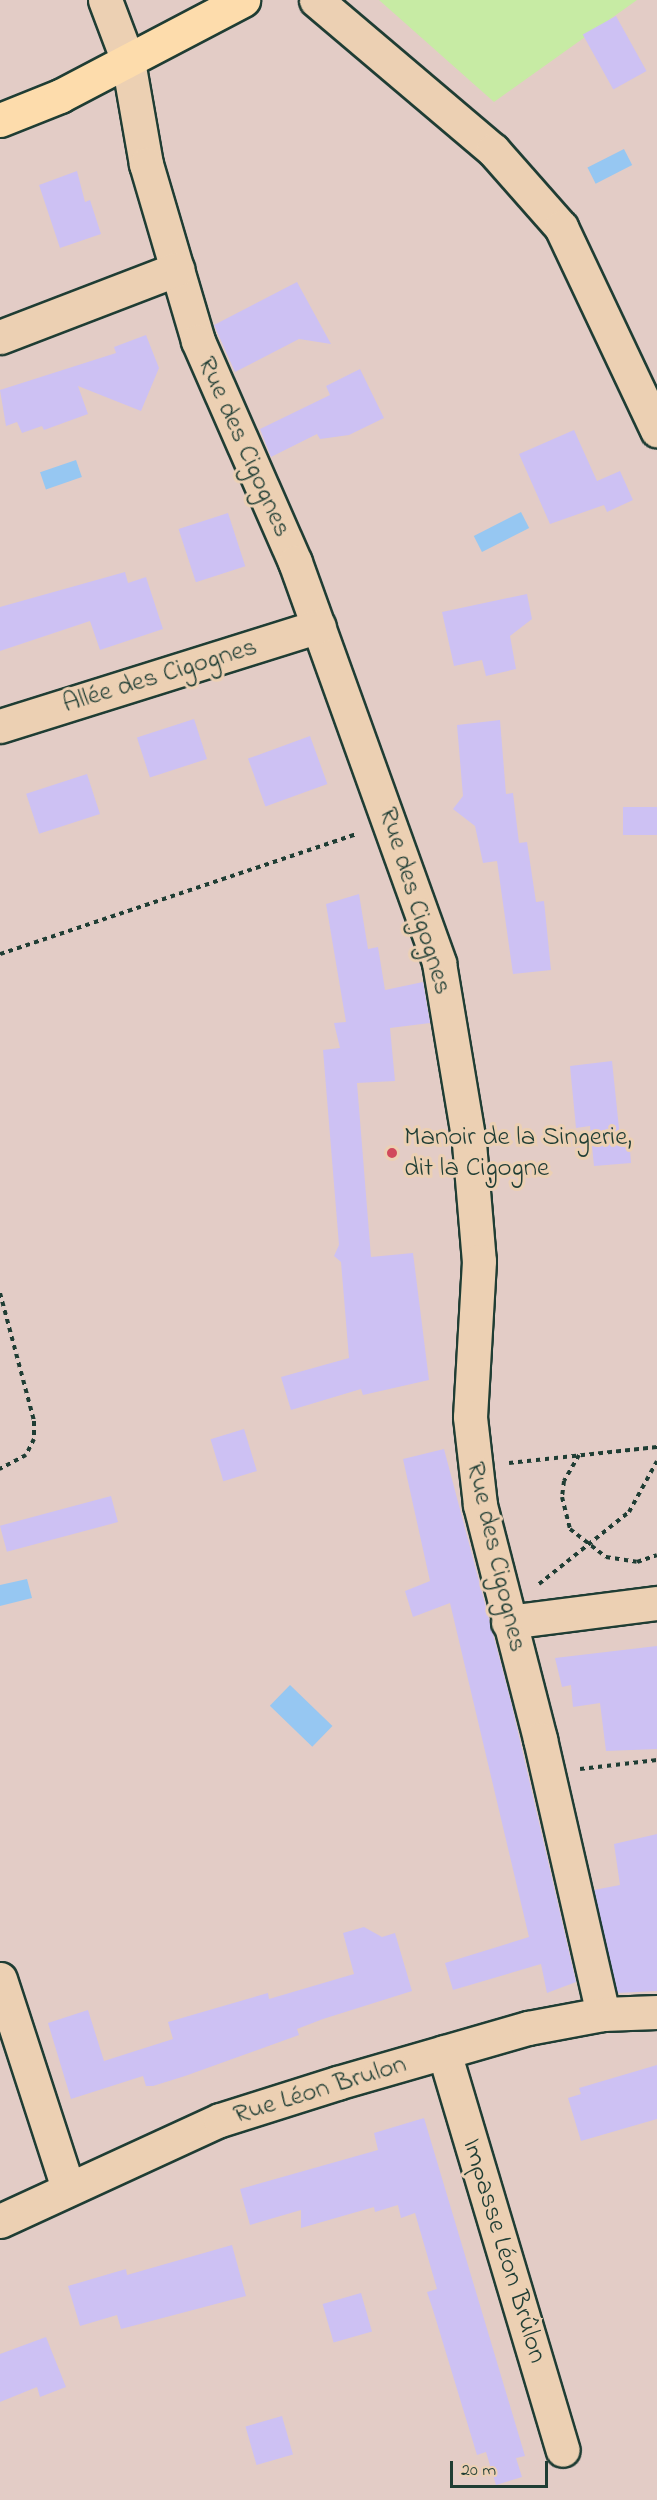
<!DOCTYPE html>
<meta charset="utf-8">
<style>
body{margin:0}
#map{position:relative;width:657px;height:2500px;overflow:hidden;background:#e3ccc6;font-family:"Indie Flower",sans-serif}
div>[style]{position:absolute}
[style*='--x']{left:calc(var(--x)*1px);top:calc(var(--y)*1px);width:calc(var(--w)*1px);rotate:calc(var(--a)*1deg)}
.green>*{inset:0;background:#c7eba4}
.water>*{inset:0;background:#96c7f2;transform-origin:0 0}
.building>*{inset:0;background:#cdc1f3;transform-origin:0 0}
.path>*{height:4px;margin-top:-2px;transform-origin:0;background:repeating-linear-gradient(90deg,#1f3d34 0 4.5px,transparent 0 9px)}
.roads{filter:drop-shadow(2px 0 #1f3d34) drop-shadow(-2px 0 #1f3d34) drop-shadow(0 2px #1f3d34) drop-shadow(0 -2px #1f3d34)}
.minor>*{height:33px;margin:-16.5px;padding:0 16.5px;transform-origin:16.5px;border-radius:16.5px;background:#ecd0b3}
.major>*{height:33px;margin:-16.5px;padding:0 16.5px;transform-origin:16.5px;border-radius:16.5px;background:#fddcac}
.dots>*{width:16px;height:16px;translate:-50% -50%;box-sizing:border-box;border:3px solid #ecd0b3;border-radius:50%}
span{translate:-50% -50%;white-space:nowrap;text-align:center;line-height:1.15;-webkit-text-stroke:6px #ecd0b3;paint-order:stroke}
.street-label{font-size:27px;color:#1f3d34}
.poi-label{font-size:27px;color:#1f3d34}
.left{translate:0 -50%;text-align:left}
.scale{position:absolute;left:450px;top:2461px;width:98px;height:27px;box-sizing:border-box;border:3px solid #1f3d34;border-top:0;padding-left:8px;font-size:18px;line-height:21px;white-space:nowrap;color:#1f3d34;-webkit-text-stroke:4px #ecd0b3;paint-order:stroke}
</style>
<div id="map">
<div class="green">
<div style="clip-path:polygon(379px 0,637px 0,494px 102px)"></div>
</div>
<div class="water">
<div style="left:624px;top:149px;width:18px;height:41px;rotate:63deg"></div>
<div style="left:76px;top:460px;width:18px;height:38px;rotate:71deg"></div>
<div style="left:521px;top:512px;width:18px;height:53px;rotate:63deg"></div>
<div style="clip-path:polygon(27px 1579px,32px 1598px,0 1606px,0 1585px)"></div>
<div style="left:290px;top:1685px;width:59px;height:29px;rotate:44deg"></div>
</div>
<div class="building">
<div style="left:616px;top:16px;width:63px;height:38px;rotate:61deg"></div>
<div style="clip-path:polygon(77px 171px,85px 202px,90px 200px,101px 234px,60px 248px,39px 185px)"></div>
<div style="clip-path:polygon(297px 282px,331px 344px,299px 339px,235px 372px,214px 325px)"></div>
<div style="clip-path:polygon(146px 335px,159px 368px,141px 411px,78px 386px,88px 414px,44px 430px,42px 426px,22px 433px,17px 422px,6px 426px,0 390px,116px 353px,114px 347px)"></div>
<div style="clip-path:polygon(360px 369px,384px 418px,349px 435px,320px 439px,317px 434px,271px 457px,260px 429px,330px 395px,326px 386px)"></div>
<div style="clip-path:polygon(574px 430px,597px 481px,620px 471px,633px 500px,607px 512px,604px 505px,550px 524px,519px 454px)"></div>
<div style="left:228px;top:513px;width:56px;height:52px;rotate:72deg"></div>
<div style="clip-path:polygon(125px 572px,128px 583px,146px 577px,163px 629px,100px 650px,90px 621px,0 651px,0 607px)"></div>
<div style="clip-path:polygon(527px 594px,532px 619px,510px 636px,516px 669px,486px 676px,482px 660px,454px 666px,442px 612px)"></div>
<div style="left:194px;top:719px;width:42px;height:60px;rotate:72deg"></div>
<div style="clip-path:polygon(500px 720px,506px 794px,513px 793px,519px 843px,527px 842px,536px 902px,544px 901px,551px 970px,513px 974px,497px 861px,483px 863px,475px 826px,453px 809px,463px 796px,457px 725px)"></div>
<div style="left:310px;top:736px;width:51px;height:66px;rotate:70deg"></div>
<div style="left:87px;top:774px;width:42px;height:64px;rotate:72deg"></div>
<div style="left:657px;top:807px;width:28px;height:34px;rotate:90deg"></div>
<div style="clip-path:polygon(359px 894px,368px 949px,378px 947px,385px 990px,423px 982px,430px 1023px,390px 1028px,395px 1081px,357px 1083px,371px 1257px,413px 1253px,429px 1380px,363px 1395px,361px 1389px,291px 1410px,281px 1377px,349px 1358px,341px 1262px,334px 1256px,339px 1245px,323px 1050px,340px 1048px,334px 1023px,346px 1022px,326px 904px)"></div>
<div style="clip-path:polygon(612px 1061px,620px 1138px,629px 1137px,631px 1163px,594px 1166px,590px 1126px,576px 1128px,570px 1066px)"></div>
<div style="left:244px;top:1429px;width:44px;height:35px;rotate:73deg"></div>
<div style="clip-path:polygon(444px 1449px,511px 1702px,576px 1982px,547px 1993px,541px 1964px,453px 1990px,445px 1963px,529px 1937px,450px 1603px,413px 1617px,405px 1591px,430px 1581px,403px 1459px)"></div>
<div style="left:111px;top:1496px;width:27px;height:115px;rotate:75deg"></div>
<div style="clip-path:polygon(657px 1646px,657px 1749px,606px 1751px,600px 1703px,573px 1707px,571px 1685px,562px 1687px,555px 1658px)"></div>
<div style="clip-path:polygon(657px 1834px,657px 1991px,617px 1993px,594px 1890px,620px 1885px,614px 1844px)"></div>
<div style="clip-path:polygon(364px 1927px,382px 1937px,395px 1933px,412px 1991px,323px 2019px,297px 2029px,299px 2035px,185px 2076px,153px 2086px,146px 2086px,143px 2076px,71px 2099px,48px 2023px,88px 2010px,104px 2061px,173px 2039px,168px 2022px,268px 1993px,269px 1999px,354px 1974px,343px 1933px)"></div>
<div style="clip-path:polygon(657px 2065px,657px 2119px,581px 2141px,568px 2098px,581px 2094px,579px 2088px)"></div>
<div style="clip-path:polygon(424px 2118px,525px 2456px,516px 2458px,522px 2477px,496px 2485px,486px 2452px,477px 2455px,433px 2310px,427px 2292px,437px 2289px,415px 2213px,401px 2218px,398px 2205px,375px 2212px,374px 2207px,301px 2228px,301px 2210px,250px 2225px,240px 2189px,378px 2150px,374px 2133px)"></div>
<div style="clip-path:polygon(232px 2245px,246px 2296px,121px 2329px,117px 2315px,80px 2326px,68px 2286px,126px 2269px,127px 2275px)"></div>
<div style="left:361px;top:2293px;width:40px;height:40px;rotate:74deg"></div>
<div style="clip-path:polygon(46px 2337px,66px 2387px,40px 2397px,37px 2387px,0 2402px,0 2354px)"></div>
<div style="left:282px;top:2416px;width:40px;height:38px;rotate:74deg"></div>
</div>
<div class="path">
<div style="--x:0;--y:954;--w:377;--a:-18.6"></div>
<div style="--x:0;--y:1293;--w:132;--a:75.1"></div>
<div style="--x:34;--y:1421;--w:18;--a:90"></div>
<div style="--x:34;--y:1439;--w:18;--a:117"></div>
<div style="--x:26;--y:1455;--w:30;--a:152"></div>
<div style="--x:579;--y:1455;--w:30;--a:120"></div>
<div style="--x:564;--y:1481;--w:16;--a:97"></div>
<div style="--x:562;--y:1497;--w:33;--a:76"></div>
<div style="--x:570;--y:1529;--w:46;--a:37.9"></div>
<div style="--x:606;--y:1557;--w:31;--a:9"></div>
<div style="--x:637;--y:1562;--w:21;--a:-19"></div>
<div style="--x:509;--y:1463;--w:149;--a:-6.2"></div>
<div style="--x:539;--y:1584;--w:115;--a:-38.7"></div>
<div style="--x:629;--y:1512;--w:58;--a:-61.2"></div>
<div style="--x:580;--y:1769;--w:78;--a:-6.7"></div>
</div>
<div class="roads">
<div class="minor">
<div style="--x:105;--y:0;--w:65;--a:69.3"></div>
<div style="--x:128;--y:61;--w:105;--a:80.1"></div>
<div style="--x:146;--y:164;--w:184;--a:73.6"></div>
<div style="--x:198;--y:341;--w:241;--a:66.3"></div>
<div style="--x:295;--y:562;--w:426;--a:70.2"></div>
<div style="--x:439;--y:963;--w:182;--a:80.5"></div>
<div style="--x:469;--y:1143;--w:118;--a:85.2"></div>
<div style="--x:479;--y:1261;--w:156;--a:93.3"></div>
<div style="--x:470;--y:1417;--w:89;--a:83.5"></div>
<div style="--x:480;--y:1505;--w:242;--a:75.6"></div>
<div style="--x:540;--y:1739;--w:282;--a:77.1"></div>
<div style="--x:316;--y:0;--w:232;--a:40.3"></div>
<div style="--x:493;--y:150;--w:103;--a:48.6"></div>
<div style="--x:561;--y:227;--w:225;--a:64.7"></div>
<div style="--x:0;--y:337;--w:190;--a:-21"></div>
<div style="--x:0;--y:726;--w:334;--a:-17.4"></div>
<div style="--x:508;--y:1622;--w:150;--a:-7.3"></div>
<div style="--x:0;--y:1979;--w:220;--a:72"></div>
<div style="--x:444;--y:2052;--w:415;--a:73.4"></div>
<div style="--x:0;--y:2221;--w:242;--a:-24.7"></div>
<div style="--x:220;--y:2120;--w:123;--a:-17.5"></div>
<div style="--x:337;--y:2083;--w:199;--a:-16.1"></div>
<div style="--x:528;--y:2028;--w:76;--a:-10.6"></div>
<div style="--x:603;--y:2014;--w:54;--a:-2.1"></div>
</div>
<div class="major">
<div style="--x:0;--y:120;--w:65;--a:-21.8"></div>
<div style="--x:60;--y:96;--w:207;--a:-27.7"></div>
</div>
</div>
<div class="dots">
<div style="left:392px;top:1153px;background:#d1495b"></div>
</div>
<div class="street-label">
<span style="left:244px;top:447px;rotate:66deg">Rue des Cigognes</span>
<span style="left:160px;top:676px;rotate:-17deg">Allée des Cigognes</span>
<span style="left:415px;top:901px;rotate:73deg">Rue des Cigognes</span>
<span style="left:496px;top:1557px;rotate:77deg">Rue des Cigognes</span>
<span style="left:320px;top:2090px;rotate:-17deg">Rue Léon Brulon</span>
<span style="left:504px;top:2251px;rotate:73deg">Impasse Léon Brûlon</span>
</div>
<div class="poi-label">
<span class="left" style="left:404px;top:1153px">Manoir de la Singerie,<br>dit la Cigogne</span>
</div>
<div class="scale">20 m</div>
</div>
